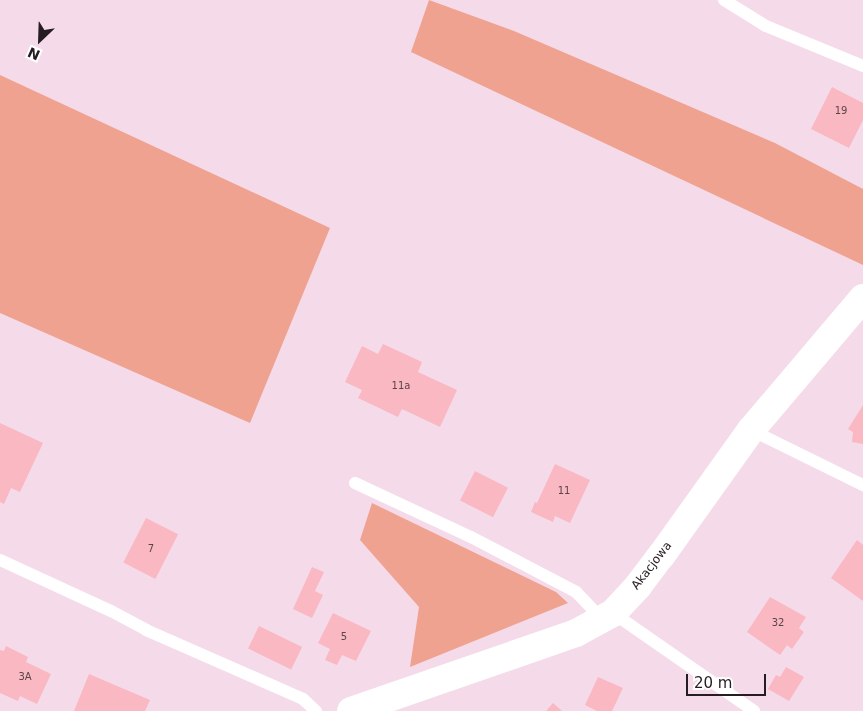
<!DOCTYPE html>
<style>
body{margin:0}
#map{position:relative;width:863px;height:711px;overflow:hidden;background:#f5dbe9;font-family:"DejaVu Sans",sans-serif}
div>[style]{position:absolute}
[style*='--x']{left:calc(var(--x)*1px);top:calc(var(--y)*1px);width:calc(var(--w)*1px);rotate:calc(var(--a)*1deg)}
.green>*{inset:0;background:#f0a290}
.building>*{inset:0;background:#f9b8c2;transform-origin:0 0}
.lane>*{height:12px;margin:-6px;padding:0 6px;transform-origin:6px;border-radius:6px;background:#fff}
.secondary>*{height:28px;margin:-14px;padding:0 14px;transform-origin:14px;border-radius:14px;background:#fff}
span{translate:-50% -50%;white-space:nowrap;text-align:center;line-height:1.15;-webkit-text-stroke:4px #fff;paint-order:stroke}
.number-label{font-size:10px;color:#5b444a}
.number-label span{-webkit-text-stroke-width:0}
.street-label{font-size:12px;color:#261d22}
.north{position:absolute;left:15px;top:15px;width:50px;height:50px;-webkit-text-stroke:4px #fff;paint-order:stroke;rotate:204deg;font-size:14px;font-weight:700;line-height:20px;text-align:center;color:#261d22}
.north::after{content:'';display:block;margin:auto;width:18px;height:22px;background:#261d22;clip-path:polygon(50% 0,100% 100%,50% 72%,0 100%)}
.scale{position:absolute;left:686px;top:674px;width:80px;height:22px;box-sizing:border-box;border:2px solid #261d22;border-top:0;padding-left:6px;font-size:15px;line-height:18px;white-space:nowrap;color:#261d22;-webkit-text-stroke:4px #fff;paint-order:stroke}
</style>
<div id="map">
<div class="green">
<div style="clip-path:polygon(429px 0,514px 31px,775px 143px,863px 189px,863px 265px,411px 52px)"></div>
<div style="clip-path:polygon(0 75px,330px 228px,250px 423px,0 313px)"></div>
<div style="clip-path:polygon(372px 503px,556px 592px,568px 603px,410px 667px,419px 607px,360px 540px)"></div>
</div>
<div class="building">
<div style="clip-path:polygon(832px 87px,863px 103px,863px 120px,849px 148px,811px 129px)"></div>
<div style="clip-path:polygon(383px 344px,422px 362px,418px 372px,457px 390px,440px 427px,402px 409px,398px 417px,358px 398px,362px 390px,345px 382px,362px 346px,378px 354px)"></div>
<div style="clip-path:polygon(863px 405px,863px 444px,852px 442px,853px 432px,848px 429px)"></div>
<div style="clip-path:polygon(0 423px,43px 443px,20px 492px,11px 488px,4px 504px,0 502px)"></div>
<div style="clip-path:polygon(555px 464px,590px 480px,570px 523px,555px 516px,553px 522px,531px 512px,535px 502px,537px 503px)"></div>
<div style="left:475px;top:471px;width:37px;height:33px;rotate:27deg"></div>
<div style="left:146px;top:518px;width:36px;height:50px;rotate:27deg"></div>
<div style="clip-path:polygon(857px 540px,863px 545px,863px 601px,831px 578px)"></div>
<div style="clip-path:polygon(312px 567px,324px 572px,315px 591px,323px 595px,312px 618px,293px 609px)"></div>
<div style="clip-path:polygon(770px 597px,806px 617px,799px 628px,804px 632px,792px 649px,787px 645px,780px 655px,747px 632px)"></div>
<div style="clip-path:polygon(333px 613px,371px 631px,356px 661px,342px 655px,337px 665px,325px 660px,330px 649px,318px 643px)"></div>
<div style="left:259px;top:626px;width:48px;height:25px;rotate:26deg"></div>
<div style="clip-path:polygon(6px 646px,28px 657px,26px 662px,51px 674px,37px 704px,20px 696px,18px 701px,0 693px,0 650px,4px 651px)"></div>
<div style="clip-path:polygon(786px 667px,804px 677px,789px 701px,768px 689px,776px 675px,780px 677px)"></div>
<div style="clip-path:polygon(89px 674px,150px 700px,145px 711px,74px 711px)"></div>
<div style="clip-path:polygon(598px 677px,623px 688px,612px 711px,597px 711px,585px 705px)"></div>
<div style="clip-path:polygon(553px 703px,562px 711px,546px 711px)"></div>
</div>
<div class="lane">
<div style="--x:724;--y:0;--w:49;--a:31.8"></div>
<div style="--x:766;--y:26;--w:105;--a:22.4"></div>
<div style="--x:751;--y:430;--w:125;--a:26.2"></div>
<div style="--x:355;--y:483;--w:128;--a:25"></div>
<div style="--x:471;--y:537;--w:119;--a:27.6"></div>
<div style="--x:576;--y:592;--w:37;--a:46"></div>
<div style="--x:0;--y:560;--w:122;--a:24.7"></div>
<div style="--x:111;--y:611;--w:40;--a:28"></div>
<div style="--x:146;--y:630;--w:171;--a:23.7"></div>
<div style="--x:303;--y:699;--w:18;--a:43"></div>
<div style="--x:613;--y:613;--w:172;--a:34.8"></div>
</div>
<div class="secondary">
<div style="--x:351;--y:711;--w:238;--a:-19.1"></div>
<div style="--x:576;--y:633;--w:42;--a:-28.4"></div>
<div style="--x:613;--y:613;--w:37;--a:-47"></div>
<div style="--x:638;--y:586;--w:38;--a:-53"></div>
<div style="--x:661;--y:556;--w:155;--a:-54.5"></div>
<div style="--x:751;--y:430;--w:173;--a:-49.7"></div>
</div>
<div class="number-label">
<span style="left:841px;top:111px">19</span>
<span style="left:401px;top:386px">11a</span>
<span style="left:564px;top:491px">11</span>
<span style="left:151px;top:549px">7</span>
<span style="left:778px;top:623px">32</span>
<span style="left:344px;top:637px">5</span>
<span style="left:25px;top:677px">3A</span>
</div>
<div class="street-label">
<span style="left:652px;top:566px;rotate:-52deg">Akacjowa</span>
</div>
<div class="north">N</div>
<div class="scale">20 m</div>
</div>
